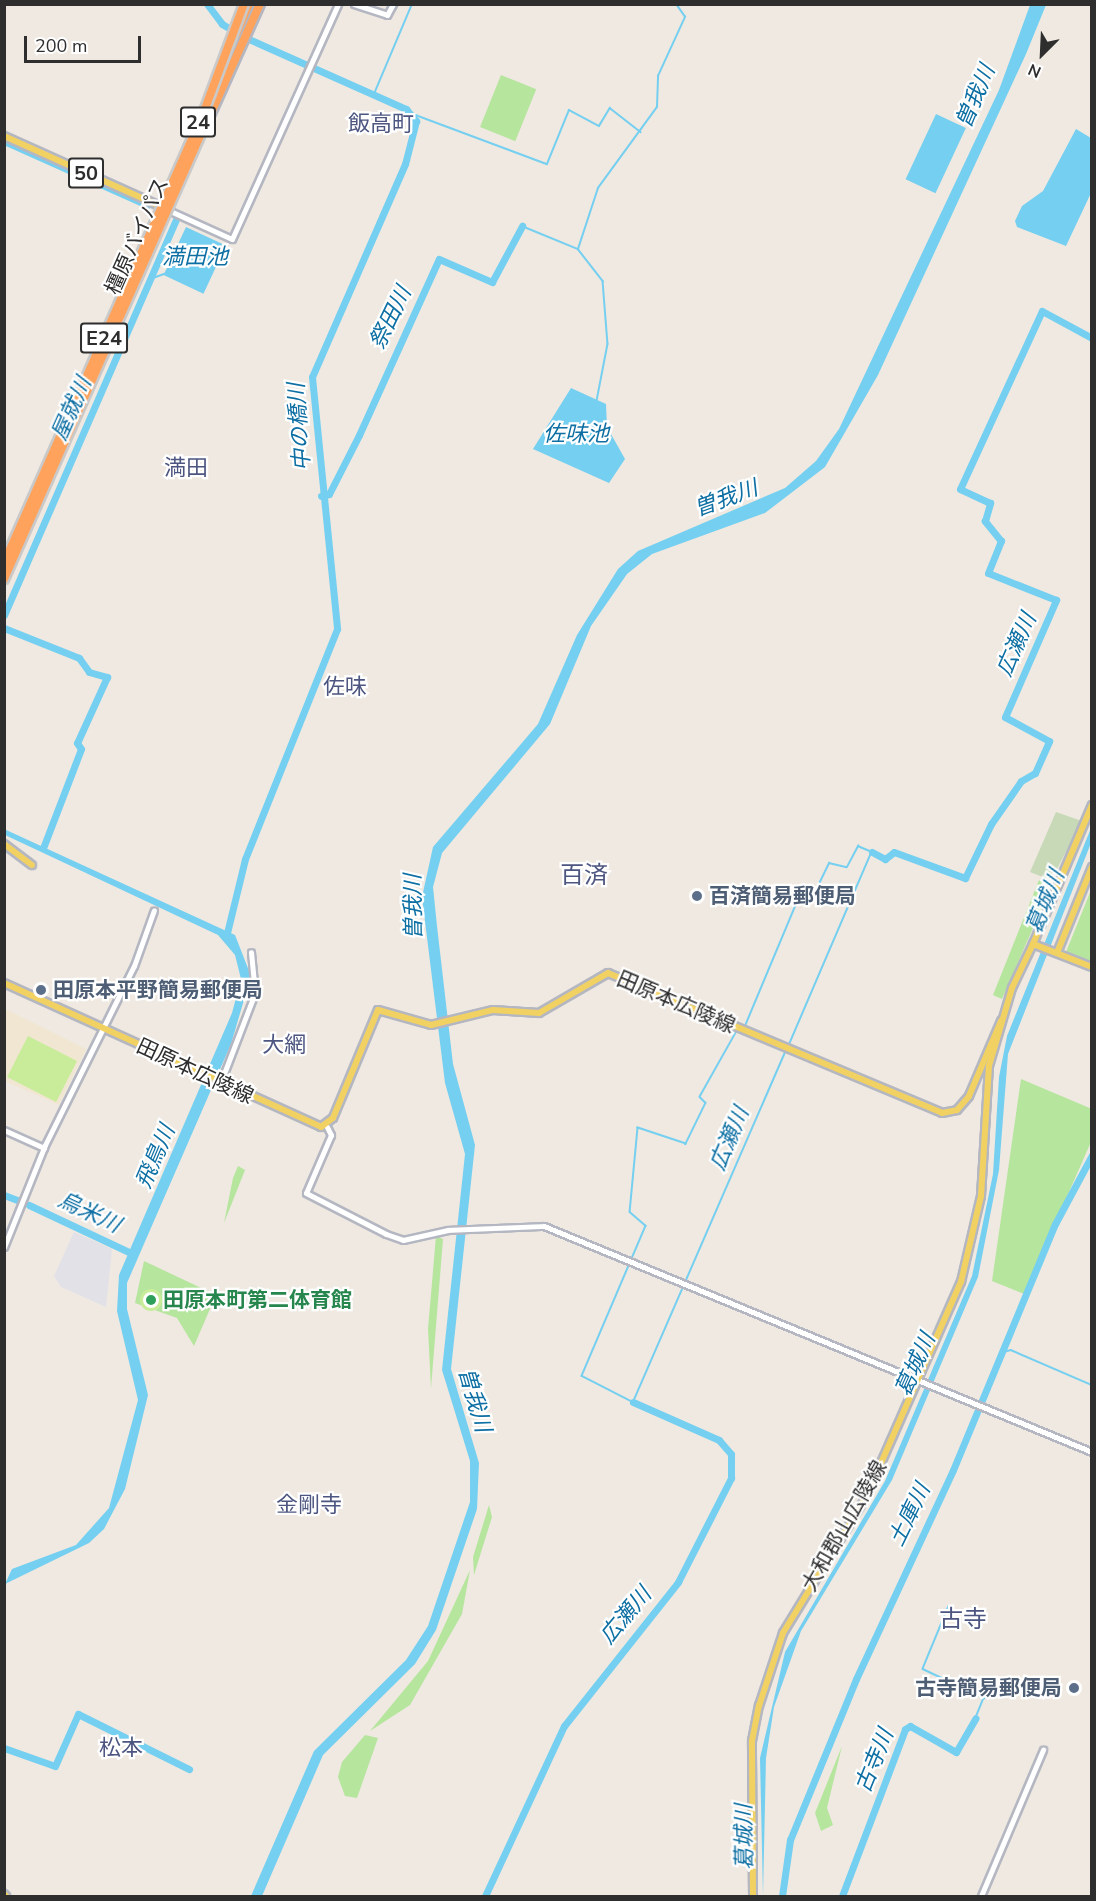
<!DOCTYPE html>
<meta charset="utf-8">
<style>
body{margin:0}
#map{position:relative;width:1096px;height:1901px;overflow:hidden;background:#efe9e1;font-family:"Nunito Sans","Noto Sans JP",sans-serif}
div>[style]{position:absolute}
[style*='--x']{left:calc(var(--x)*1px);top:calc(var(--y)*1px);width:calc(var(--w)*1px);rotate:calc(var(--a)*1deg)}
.industrial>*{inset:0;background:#e3e1e8}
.education>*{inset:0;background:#f0e6d1}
.green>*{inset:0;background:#b6e59e;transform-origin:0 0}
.cemetery>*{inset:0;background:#c8d9b8}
.pitch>*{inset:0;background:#c9ec9a;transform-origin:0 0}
.round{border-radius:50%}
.water>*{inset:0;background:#75cff0;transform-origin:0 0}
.stream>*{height:1.5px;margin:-0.75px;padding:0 0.75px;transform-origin:0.75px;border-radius:0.75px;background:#75cff0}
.river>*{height:7px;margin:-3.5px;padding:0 3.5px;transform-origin:3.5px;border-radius:3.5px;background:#75cff0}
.roads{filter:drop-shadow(2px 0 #b4b7c1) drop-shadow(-2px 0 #b4b7c1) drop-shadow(0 2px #b4b7c1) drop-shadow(0 -2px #b4b7c1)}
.minor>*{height:5px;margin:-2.5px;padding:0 2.5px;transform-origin:2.5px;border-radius:2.5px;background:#fff}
.major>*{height:6px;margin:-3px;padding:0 3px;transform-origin:3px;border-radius:3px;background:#f2d163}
.highway>*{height:8px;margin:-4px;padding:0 4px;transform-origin:4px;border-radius:4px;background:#ffa35c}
.bridges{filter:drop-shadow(2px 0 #c9c9c9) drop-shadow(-2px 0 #c9c9c9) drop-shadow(0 2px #c9c9c9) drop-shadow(0 -2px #c9c9c9)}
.highway-bridge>*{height:8px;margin:-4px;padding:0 4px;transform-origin:4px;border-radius:4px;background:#ffa35c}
.dots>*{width:16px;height:16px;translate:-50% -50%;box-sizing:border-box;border:3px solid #fff;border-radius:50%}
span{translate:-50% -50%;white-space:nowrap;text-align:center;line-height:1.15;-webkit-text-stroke:4.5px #fff;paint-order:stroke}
.shield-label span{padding:2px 4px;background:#fff;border:2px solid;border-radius:4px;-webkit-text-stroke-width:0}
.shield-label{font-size:20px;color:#2e2e2e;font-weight:700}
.street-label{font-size:21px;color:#2e2e2e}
.service-label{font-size:21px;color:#4e5e75;font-weight:700}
.left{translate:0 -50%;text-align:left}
.right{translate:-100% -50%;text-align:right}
.leisure-label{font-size:21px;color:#27864d;font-weight:700}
.water-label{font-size:22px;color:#0d6fa3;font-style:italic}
.neighbourhood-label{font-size:22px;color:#4d5680}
.quarter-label{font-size:24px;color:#4d5680}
.frame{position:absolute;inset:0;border:6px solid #2e2e2e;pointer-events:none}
.north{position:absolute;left:1012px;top:24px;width:60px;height:60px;-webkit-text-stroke:4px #fff;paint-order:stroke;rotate:204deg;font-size:16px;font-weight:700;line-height:24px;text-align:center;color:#2e2e2e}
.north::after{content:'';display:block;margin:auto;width:21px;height:27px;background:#2e2e2e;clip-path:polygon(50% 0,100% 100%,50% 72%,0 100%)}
.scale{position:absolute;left:24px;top:36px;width:117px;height:27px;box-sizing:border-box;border:3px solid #2e2e2e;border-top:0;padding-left:8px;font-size:18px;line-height:21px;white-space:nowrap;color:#2e2e2e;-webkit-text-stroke:4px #fff;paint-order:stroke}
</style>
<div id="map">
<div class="industrial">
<div style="clip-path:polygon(74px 1232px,112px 1249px,106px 1307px,61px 1287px,54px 1276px)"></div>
</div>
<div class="education">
<div style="clip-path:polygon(5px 1009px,86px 1049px,59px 1105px,5px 1081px)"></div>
</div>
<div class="green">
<div style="left:501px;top:75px;width:38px;height:56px;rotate:22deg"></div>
<div style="clip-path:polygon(1039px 880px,1047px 886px,1043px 905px,1002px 999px,993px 995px)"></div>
<div style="clip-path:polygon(1091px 890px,1091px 963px,1066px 952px)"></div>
<div style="clip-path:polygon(1021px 1079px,1092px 1109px,1091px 1142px,1024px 1294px,992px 1281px)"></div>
<div style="clip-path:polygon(238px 1166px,245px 1170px,224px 1223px,233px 1178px)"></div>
<div style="clip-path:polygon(436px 1236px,443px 1239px,431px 1388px,428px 1329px)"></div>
<div style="clip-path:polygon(144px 1261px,216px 1295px,194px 1346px,177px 1318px,135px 1303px)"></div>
<div style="clip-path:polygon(489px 1505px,492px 1517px,474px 1575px,473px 1557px)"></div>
<div style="clip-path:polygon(470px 1570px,462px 1614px,410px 1705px,370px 1731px,428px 1661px)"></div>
<div style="clip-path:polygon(365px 1735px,378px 1738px,357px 1798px,345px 1796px,338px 1777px,342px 1762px)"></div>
<div style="clip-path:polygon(842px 1746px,827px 1808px,833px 1825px,821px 1831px,815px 1813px)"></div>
</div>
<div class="cemetery">
<div style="clip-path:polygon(1056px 812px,1082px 821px,1056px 871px,1045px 878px,1030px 872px)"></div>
</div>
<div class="pitch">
<div style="left:28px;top:1036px;width:55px;height:46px;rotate:27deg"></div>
<div class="round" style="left:140px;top:1289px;width:22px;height:22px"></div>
</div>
<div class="water">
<div style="clip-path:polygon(1030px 5px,1046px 5px,1026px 54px,878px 375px,825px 467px,765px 513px,652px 554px,627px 574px,591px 626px,550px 724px,442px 853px,433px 887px,437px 926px,453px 1064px,475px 1145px,451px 1369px,479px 1463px,477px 1509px,436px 1630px,415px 1664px,323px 1755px,262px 1896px,251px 1896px,314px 1751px,406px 1660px,428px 1626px,470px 1502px,470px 1461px,442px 1370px,465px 1154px,445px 1083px,422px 897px,433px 847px,538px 724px,577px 635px,618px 569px,638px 551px,785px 488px,816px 461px,839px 429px,999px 90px)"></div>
<div style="left:936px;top:114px;width:33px;height:72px;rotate:25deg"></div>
<div style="clip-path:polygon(1076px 129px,1091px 138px,1091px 193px,1066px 246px,1017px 227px,1015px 221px,1022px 206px,1043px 191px)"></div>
<div style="left:186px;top:227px;width:44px;height:53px;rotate:25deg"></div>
<div style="clip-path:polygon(571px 388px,606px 404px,607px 427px,625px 459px,609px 483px,533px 449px)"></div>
<div style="clip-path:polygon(1091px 828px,1091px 843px,1008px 1054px,999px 1170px,978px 1277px,892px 1480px,801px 1631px,774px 1707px,766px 1758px,763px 1896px,760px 1758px,785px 1652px,885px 1481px,972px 1276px,993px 1174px,999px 1077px,1007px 1036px)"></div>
<div style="clip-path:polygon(4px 829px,235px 935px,251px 976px,231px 1044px,127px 1283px,127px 1309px,148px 1395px,125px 1489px,104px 1529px,89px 1543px,5px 1584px,12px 1569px,76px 1545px,109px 1508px,138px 1400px,117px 1311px,119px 1275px,232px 1013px,241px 979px,235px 955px,218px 935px,5px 835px)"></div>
</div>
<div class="stream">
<div style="--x:374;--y:94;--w:98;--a:-67.1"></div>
<div style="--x:413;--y:114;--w:143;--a:20.5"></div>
<div style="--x:547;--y:164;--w:58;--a:-67.8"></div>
<div style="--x:569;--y:110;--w:34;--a:28"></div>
<div style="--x:599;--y:126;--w:21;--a:-59"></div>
<div style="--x:610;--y:108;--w:39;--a:38"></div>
<div style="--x:522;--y:226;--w:61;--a:22.3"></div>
<div style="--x:578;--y:249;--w:41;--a:52"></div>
<div style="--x:603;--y:281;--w:63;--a:85.5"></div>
<div style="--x:608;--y:344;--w:58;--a:100.9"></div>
<div style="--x:578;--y:249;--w:64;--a:-71.8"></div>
<div style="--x:598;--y:188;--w:100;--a:-53.9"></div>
<div style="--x:657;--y:107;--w:31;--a:-88"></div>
<div style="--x:658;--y:76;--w:65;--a:-65.4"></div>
<div style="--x:685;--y:17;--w:16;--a:-125"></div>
<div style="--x:153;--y:278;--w:12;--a:-20"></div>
<div style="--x:745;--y:1026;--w:147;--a:-67.3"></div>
<div style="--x:802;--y:890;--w:14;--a:0"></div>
<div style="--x:816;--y:890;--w:30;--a:-64"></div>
<div style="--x:829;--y:863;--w:18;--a:13"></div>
<div style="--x:847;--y:867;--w:24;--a:-62"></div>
<div style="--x:858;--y:846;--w:15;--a:23"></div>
<div style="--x:872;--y:852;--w:211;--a:113.2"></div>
<div style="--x:736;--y:1033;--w:73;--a:119.4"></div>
<div style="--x:700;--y:1097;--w:8;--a:45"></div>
<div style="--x:706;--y:1103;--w:46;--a:116"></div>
<div style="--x:686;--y:1144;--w:51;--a:-161.6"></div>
<div style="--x:638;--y:1128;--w:84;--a:95.4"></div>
<div style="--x:630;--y:1212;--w:21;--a:41"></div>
<div style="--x:646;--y:1226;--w:163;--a:113.1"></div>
<div style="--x:582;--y:1376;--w:57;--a:27"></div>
<div style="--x:633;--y:1402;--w:381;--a:-66.5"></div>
<div style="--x:1003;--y:1352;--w:8;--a:-14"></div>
<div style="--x:1011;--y:1350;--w:88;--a:23.4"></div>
<div style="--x:949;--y:1606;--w:68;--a:112.4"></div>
<div style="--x:923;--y:1669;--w:68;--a:25.4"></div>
<div style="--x:984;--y:1698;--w:22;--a:112"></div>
</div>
<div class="river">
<div style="--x:207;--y:4;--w:25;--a:53"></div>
<div style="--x:222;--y:24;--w:23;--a:31"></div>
<div style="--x:242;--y:36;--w:180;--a:24"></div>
<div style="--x:406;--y:109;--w:16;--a:50"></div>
<div style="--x:416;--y:121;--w:44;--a:104.3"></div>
<div style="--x:405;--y:164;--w:232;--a:113.6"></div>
<div style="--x:312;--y:377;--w:253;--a:84.3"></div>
<div style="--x:337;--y:629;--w:248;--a:111.8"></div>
<div style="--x:245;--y:859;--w:80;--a:103.7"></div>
<div style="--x:4;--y:141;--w:157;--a:24.1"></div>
<div style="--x:321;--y:496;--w:8;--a:-14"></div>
<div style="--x:329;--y:494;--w:66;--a:-63"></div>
<div style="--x:359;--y:435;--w:193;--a:-65.6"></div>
<div style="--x:439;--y:259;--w:58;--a:23.5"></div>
<div style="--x:492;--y:282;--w:64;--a:-61.8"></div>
<div style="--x:4;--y:615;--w:433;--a:-66.5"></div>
<div style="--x:4;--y:628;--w:81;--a:21.8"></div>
<div style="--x:79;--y:658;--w:17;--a:54"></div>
<div style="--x:89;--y:672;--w:19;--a:16"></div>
<div style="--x:107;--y:677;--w:72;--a:114.4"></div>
<div style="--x:77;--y:743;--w:7;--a:56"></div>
<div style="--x:81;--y:749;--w:106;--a:111"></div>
<div style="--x:872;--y:852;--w:15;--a:28"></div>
<div style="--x:885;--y:859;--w:11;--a:-38"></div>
<div style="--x:894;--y:852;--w:76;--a:20.1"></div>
<div style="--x:965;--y:878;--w:60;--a:-64.3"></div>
<div style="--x:991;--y:824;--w:52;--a:-55.1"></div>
<div style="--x:1021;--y:781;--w:16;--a:-30"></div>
<div style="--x:1035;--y:773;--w:35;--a:-66"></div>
<div style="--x:1049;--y:741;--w:50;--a:-151.4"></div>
<div style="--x:1005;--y:717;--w:128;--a:-66.4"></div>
<div style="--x:1056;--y:600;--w:73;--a:-158.3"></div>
<div style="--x:988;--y:573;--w:35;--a:-68"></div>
<div style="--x:1001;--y:541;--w:26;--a:-129"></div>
<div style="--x:985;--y:521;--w:19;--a:-74"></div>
<div style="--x:990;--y:503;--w:33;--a:-155"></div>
<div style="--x:960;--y:489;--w:196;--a:-65.3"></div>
<div style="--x:1042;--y:311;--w:57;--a:28.4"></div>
<div style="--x:4;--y:1195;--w:19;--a:21"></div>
<div style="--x:29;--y:1205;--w:115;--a:25.2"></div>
<div style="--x:4;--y:1748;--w:54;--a:19.4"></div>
<div style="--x:55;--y:1766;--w:57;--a:-66.1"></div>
<div style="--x:78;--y:1714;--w:124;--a:26.4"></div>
<div style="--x:485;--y:1896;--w:187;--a:-65.1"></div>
<div style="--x:564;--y:1726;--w:184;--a:-51.6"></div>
<div style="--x:678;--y:1582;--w:117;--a:-63"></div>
<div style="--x:731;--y:1478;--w:24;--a:-90"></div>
<div style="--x:731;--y:1454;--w:18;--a:-131"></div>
<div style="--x:719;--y:1440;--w:94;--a:-156.2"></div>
<div style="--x:782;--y:1896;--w:57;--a:-81.9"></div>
<div style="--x:790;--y:1840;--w:174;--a:-67.7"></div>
<div style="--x:856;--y:1679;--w:230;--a:-65.1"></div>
<div style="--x:953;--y:1470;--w:266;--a:-67.5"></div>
<div style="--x:1055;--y:1224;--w:78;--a:-61.8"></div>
<div style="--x:842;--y:1896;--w:178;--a:-69.3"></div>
<div style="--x:905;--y:1729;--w:6;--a:-31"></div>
<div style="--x:910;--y:1726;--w:53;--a:29.5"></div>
<div style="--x:956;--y:1752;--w:39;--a:-60"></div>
</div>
<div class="roads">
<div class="minor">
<div style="--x:354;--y:4;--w:35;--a:18"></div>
<div style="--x:387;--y:15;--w:13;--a:-61"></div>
<div style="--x:168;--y:210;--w:70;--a:24.4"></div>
<div style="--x:232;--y:239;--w:258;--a:-65.7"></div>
<div style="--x:220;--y:1084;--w:97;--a:-69"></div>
<div style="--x:255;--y:993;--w:41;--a:-95.6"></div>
<div style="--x:327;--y:1127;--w:9;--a:63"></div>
<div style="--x:331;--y:1135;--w:63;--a:113.3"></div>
<div style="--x:306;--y:1193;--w:90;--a:27.1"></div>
<div style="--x:386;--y:1234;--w:18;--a:19"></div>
<div style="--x:403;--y:1240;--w:46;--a:-12.5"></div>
<div style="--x:448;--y:1230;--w:96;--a:-2.4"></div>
<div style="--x:544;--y:1226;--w:593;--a:22.41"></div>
<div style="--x:4;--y:1130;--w:44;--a:24.2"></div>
<div style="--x:4;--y:1247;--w:110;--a:-68.1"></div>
<div style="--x:45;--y:1145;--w:200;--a:-63.6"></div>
<div style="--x:134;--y:966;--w:59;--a:-70.3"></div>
<div style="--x:981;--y:1896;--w:159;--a:-67"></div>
</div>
<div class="major">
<div style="--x:4;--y:136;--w:175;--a:24.2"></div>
<div style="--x:4;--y:844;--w:35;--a:37"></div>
<div style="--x:1033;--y:944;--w:151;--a:-67"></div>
<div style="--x:1057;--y:953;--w:93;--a:-67.9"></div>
<div style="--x:4;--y:983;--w:348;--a:24.4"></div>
<div style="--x:321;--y:1127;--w:15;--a:-37"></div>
<div style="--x:333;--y:1118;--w:117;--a:-67.4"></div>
<div style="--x:378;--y:1010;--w:55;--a:15.8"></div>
<div style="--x:431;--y:1025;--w:64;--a:-13.6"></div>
<div style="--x:493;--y:1010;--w:46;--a:3.7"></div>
<div style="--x:539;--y:1013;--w:80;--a:-30.1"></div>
<div style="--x:608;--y:973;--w:362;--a:22.7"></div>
<div style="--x:942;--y:1113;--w:15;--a:-11"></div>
<div style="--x:957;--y:1110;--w:18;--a:-49"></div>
<div style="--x:969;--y:1096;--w:82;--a:-66.9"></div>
<div style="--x:4;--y:1894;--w:3;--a:45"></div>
<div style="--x:753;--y:1896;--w:155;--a:-90.4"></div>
<div style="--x:752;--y:1741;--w:36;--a:-79"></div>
<div style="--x:759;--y:1706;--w:77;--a:-71.8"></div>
<div style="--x:783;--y:1633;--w:159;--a:-58.6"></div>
<div style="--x:866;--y:1497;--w:235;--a:-66.2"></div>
<div style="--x:961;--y:1282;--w:88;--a:-76.9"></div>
<div style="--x:981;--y:1196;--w:130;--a:-86.5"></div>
<div style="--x:989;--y:1066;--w:81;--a:-73.6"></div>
<div style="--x:1012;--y:988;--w:49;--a:-64.5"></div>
<div style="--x:1033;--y:944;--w:63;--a:21.3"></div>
</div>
<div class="highway">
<div style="--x:236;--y:34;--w:33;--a:-67"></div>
<div style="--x:206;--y:124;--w:132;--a:-65.8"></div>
</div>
</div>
<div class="bridges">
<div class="highway-bridge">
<div style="--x:4;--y:563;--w:491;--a:-66.1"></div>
<div style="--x:203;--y:114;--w:117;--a:-69.6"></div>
<div style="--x:4;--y:579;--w:504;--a:-66.13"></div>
</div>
</div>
<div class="dots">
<div style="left:697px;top:896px;background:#5c6f8a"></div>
<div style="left:41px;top:990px;background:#5c6f8a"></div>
<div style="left:151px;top:1300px;background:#2e9e5b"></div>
<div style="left:1074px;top:1688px;background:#5c6f8a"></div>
</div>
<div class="shield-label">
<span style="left:198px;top:122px">24</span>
<span style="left:86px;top:173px">50</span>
<span style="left:104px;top:338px">E24</span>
</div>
<div class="street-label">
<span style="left:137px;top:236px;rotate:-66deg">橿原バイパス</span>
<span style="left:676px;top:1002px;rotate:23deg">田原本広陵線</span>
<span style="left:195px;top:1071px;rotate:25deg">田原本広陵線</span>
<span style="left:844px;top:1526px;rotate:-60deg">大和郡山広陵線</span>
</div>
<div class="service-label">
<span class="left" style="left:709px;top:896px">百済簡易郵便局</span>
<span class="left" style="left:53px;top:990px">田原本平野簡易郵便局</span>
<span class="right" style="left:1062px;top:1688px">古寺簡易郵便局</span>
</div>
<div class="leisure-label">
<span class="left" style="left:163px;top:1300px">田原本町第二体育館</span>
</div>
<div class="water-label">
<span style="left:976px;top:97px;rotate:-67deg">曽我川</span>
<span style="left:195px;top:258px">満田池</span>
<span style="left:391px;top:318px;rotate:-64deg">祭田川</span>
<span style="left:72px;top:409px;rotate:-66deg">屋就川</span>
<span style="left:300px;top:427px;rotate:-94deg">中の橋川</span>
<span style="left:576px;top:435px">佐味池</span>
<span style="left:726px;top:499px;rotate:-20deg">曽我川</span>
<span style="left:1017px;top:645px;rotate:-66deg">広瀬川</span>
<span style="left:1046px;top:902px;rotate:-68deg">葛城川</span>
<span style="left:414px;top:907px;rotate:-91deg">曽我川</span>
<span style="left:730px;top:1139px;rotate:-67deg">広瀬川</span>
<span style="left:156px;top:1157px;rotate:-67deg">飛鳥川</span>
<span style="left:89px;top:1213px;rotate:25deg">烏米川</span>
<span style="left:916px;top:1365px;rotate:-66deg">葛城川</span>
<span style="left:474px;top:1400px;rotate:74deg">曽我川</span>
<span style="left:910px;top:1515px;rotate:-64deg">土庫川</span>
<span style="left:626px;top:1616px;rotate:-50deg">広瀬川</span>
<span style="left:875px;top:1761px;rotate:-68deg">古寺川</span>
<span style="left:745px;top:1837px;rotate:-91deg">葛城川</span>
</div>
<div class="neighbourhood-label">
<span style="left:381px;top:125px">飯高町</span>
<span style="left:186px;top:469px">満田</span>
<span style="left:345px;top:688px">佐味</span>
<span style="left:284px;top:1046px">大網</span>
<span style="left:309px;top:1506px">金剛寺</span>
<span style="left:121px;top:1749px">松本</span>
</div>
<div class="quarter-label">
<span style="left:584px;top:876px">百済</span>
<span style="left:963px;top:1620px">古寺</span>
</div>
<div class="frame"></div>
<div class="north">N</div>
<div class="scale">200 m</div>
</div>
